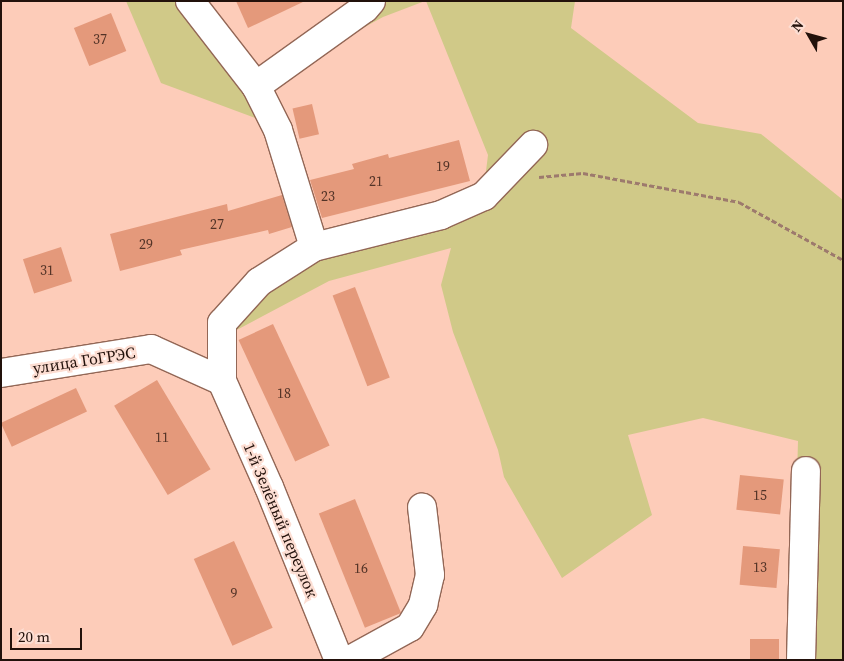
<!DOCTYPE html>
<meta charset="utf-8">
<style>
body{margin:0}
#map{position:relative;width:844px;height:661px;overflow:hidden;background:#fdccb9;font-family:"Source Serif 4",serif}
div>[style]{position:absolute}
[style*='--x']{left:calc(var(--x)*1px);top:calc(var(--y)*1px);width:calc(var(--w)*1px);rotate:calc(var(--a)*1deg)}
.green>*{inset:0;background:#d0c988}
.building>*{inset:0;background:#e4997b;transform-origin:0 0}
.path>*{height:3px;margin-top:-1.5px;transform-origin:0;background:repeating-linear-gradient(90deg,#9d7a6d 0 5px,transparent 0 7.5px)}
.roads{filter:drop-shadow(1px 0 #936756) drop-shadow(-1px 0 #936756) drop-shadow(0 1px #936756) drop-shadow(0 -1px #936756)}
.minor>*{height:28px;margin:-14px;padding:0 14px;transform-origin:14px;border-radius:14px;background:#fff}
span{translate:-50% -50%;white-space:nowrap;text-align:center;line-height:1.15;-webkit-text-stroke:4.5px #fdded3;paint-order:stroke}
.number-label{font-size:14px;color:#523327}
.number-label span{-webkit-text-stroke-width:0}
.street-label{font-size:16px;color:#22110b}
.frame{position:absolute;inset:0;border:2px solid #22110b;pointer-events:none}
.north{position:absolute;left:784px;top:10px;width:50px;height:50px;-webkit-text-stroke:4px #fdded3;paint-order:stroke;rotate:308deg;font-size:14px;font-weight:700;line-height:20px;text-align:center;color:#22110b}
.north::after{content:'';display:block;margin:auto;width:18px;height:22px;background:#22110b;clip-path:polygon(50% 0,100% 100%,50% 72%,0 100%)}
.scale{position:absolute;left:10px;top:628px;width:72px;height:22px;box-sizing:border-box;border:2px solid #22110b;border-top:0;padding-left:6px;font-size:15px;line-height:18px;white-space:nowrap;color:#22110b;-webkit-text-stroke:4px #fdded3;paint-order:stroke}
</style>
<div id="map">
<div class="green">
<div style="clip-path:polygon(126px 1px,178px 1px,243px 90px,258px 119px,161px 83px)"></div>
<div style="clip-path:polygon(383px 1px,425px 1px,383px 17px,321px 51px)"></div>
<div style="clip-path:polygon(426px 1px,575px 1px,571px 28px,698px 123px,761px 134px,843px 200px,843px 660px,792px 660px,798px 441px,703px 418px,628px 435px,652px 515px,562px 578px,504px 477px,498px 450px,453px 332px,441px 285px,451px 248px,329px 281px,231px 333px,266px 289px,318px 259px,484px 187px,488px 155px)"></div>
</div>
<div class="building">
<div style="clip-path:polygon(236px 1px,305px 1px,248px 28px)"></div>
<div style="left:111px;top:13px;width:41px;height:40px;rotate:68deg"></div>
<div style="left:312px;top:104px;width:31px;height:20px;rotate:77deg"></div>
<div style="clip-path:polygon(459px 140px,470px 181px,322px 218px,310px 180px,354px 169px,352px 164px,388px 154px,389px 158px)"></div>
<div style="clip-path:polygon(282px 195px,292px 227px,269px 234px,268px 230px,180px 250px,182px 255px,120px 271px,110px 234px,227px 204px,228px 211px)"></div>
<div style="left:61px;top:247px;width:36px;height:40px;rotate:72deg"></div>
<div style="left:355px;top:287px;width:97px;height:24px;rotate:69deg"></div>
<div style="left:273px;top:324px;width:134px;height:38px;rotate:65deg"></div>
<div style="left:157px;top:380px;width:104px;height:50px;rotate:59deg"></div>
<div style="left:76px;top:388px;width:26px;height:83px;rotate:65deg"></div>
<div style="left:740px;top:475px;width:44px;height:35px;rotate:6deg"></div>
<div style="left:355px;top:499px;width:123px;height:39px;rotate:68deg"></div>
<div style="left:234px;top:541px;width:95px;height:44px;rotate:66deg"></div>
<div style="left:743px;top:546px;width:37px;height:39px;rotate:5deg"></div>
<div style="left:750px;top:639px;width:29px;height:21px"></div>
</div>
<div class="path">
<div style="--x:539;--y:177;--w:44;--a:-5.2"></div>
<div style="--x:583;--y:173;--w:159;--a:10.5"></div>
<div style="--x:739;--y:202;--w:119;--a:29.1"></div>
</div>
<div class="roads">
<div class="minor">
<div style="--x:190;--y:1;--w:108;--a:52.2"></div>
<div style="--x:256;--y:86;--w:49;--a:63.4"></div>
<div style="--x:278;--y:130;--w:122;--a:72.9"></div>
<div style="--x:314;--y:247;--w:131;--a:-14.1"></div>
<div style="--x:441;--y:215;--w:47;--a:-23.8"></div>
<div style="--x:484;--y:196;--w:71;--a:-46.1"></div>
<div style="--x:256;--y:86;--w:134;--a:-35.6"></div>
<div style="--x:365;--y:8;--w:9;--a:-49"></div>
<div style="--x:314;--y:247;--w:65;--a:147.5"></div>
<div style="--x:259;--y:282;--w:55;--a:132.1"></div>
<div style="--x:222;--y:323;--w:58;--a:90"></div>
<div style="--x:222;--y:381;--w:116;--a:66.1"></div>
<div style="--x:269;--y:487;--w:187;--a:68"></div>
<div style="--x:1;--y:373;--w:152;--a:-9.1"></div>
<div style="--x:151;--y:349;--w:78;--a:24.3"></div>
<div style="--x:350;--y:660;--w:68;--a:-28.8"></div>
<div style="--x:410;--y:627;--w:26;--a:-59"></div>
<div style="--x:423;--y:605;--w:31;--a:-77"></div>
<div style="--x:430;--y:575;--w:68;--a:-96.7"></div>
<div style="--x:801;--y:660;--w:189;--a:-88.5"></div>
</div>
</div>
<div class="number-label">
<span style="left:100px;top:39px">37</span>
<span style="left:443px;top:166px">19</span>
<span style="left:376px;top:181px">21</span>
<span style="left:328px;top:196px">23</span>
<span style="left:217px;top:224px">27</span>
<span style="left:146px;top:244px">29</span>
<span style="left:47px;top:270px">31</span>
<span style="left:284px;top:393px">18</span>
<span style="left:162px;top:437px">11</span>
<span style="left:760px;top:495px">15</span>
<span style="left:760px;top:567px">13</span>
<span style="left:361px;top:568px">16</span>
<span style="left:234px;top:593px">9</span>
</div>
<div class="street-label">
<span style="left:84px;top:360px;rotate:-9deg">улица ГоГРЭС</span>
<span style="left:281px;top:520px;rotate:67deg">1-й Зелёный переулок</span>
</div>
<div class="frame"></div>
<div class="north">N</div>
<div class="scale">20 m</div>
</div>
